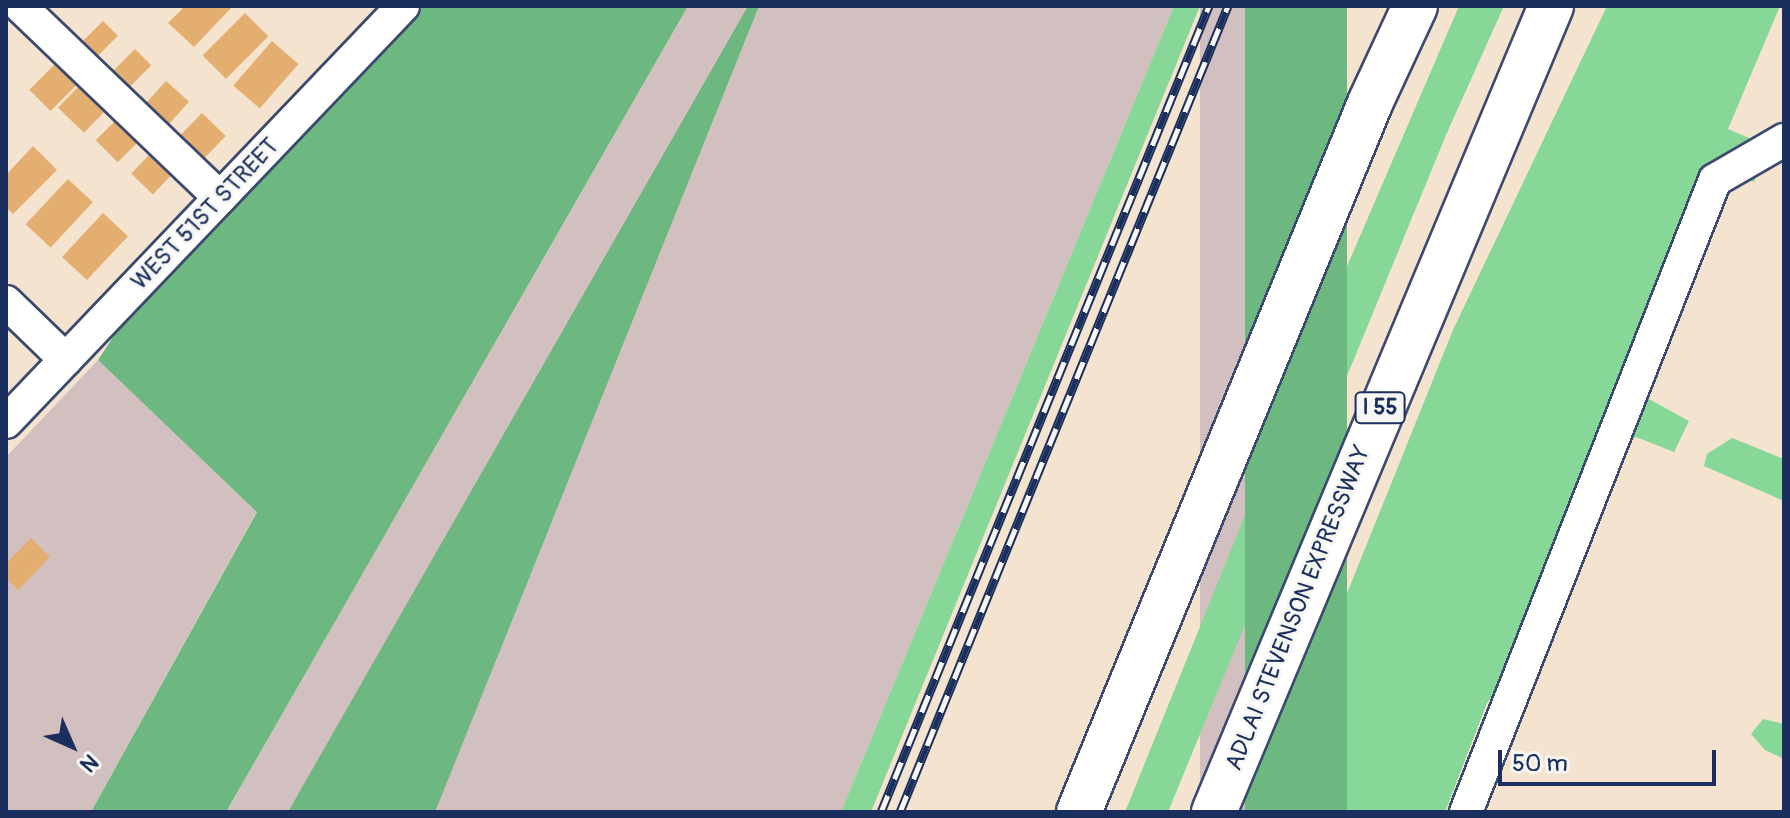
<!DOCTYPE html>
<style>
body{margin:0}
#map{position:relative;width:1790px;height:818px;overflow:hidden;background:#f4e4cf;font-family:Pangolin,sans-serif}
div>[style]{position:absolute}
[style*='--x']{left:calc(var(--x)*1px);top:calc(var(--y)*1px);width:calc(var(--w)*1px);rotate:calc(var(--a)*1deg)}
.industrial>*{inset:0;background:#d2bfbf;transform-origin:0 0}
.green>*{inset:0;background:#86d798}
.forest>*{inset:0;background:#6cb880;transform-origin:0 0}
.building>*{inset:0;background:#e3ae70;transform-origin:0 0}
.roads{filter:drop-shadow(2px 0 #3c4a6f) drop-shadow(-2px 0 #3c4a6f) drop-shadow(0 2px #3c4a6f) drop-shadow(0 -2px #3c4a6f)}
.minor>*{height:32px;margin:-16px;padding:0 16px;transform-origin:16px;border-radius:16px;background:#fff}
.highway>*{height:44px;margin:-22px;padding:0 22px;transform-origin:22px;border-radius:22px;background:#fff}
.rail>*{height:9px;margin-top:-4.5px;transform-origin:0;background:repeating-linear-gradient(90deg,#f6f6f2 0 18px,#1b2f5e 0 36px);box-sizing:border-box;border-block:2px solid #1b2f5e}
span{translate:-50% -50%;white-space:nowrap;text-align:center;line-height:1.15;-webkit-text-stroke:6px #f6f6f2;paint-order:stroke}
.shield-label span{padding:2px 6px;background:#f6f6f2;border:2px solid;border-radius:6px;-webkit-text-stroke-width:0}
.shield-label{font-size:22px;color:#1b2f5e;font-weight:700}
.street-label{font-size:24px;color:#1b2f5e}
.frame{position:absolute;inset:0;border:8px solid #1b2f5e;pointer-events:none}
.north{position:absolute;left:32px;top:706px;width:80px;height:80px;-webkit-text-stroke:6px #f6f6f2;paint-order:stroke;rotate:135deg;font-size:22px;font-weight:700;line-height:32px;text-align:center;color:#1b2f5e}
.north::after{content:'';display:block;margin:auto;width:28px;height:36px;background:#1b2f5e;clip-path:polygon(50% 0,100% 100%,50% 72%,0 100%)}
.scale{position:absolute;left:1498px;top:750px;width:218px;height:36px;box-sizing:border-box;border:4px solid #1b2f5e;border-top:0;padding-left:10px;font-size:24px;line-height:28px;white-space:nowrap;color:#1b2f5e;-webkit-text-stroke:6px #f6f6f2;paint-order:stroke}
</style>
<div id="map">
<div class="industrial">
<div style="clip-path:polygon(688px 6px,1174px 6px,841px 812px,226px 812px)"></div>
<div style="left:1200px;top:6px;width:45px;height:871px"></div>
<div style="clip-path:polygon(98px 360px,257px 511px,91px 812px,6px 812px,6px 457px)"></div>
</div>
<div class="green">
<div style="clip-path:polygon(1174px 6px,1200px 6px,871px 812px,841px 812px)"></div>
<div style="clip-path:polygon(1459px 6px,1504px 6px,1446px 135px,1168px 812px,1125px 812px,1327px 313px)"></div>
<div style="clip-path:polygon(1607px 6px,1780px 6px,1728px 129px,1770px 147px,1754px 182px,1715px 168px,1627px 387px,1689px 421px,1674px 452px,1636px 437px,1611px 457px,1549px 647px,1504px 681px,1487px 703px,1445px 812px,1259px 812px,1453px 330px)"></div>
<div style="clip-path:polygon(1732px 438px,1784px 459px,1784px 501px,1704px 466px,1707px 454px)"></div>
<div style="clip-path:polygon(1763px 719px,1784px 724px,1784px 759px,1765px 750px,1751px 734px)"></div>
</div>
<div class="forest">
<div style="clip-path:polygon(418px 6px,688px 6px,226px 812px,91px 812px,257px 512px,98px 360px,127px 316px)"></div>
<div style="clip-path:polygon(748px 6px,759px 6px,435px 812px,288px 812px)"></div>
<div style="left:1245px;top:6px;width:102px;height:870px"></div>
</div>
<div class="building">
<div style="clip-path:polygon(185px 6px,233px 6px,194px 47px,168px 23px)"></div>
<div style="left:245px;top:13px;width:33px;height:60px;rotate:45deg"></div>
<div style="left:103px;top:21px;width:21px;height:34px;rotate:45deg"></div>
<div style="left:272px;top:41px;width:35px;height:59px;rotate:41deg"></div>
<div style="left:135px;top:49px;width:23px;height:35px;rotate:45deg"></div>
<div style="left:59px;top:60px;width:30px;height:42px;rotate:45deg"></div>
<div style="left:166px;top:81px;width:31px;height:35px;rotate:42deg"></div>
<div style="left:81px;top:84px;width:36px;height:33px;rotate:44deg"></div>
<div style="left:202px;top:113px;width:33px;height:37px;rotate:44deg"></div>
<div style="left:117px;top:119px;width:31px;height:30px;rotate:45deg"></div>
<div style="clip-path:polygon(33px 146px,57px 170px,13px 214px,6px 207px,6px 175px)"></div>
<div style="left:152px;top:152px;width:30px;height:30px;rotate:44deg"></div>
<div style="left:68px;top:179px;width:34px;height:62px;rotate:43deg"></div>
<div style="left:103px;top:213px;width:34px;height:60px;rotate:43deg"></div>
<div style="clip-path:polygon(31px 538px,50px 557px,18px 590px,6px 578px,6px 563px)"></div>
</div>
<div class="roads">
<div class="minor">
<div style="--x:20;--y:6;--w:277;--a:43.8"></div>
<div style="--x:6;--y:302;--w:83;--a:44"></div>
<div style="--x:6;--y:422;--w:575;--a:-46.34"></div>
<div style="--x:1466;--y:812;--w:679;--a:-68.5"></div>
<div style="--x:1715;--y:180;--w:80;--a:-30.1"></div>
</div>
<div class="highway">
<div style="--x:1079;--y:812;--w:766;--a:-67.68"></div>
<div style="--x:1370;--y:103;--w:107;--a:-65.1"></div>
<div style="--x:1214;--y:812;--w:874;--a:-67.31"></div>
</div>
</div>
<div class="rail">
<div style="--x:881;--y:812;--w:870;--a:-67.86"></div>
<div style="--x:900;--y:812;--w:870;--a:-67.86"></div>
</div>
<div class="shield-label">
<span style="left:1380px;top:408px">I 55</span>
</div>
<div class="street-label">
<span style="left:205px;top:214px;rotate:-46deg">WEST 51ST STREET</span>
<span style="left:1298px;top:608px;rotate:-68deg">ADLAI STEVENSON EXPRESSWAY</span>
</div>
<div class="frame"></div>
<div class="north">N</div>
<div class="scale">50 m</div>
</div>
